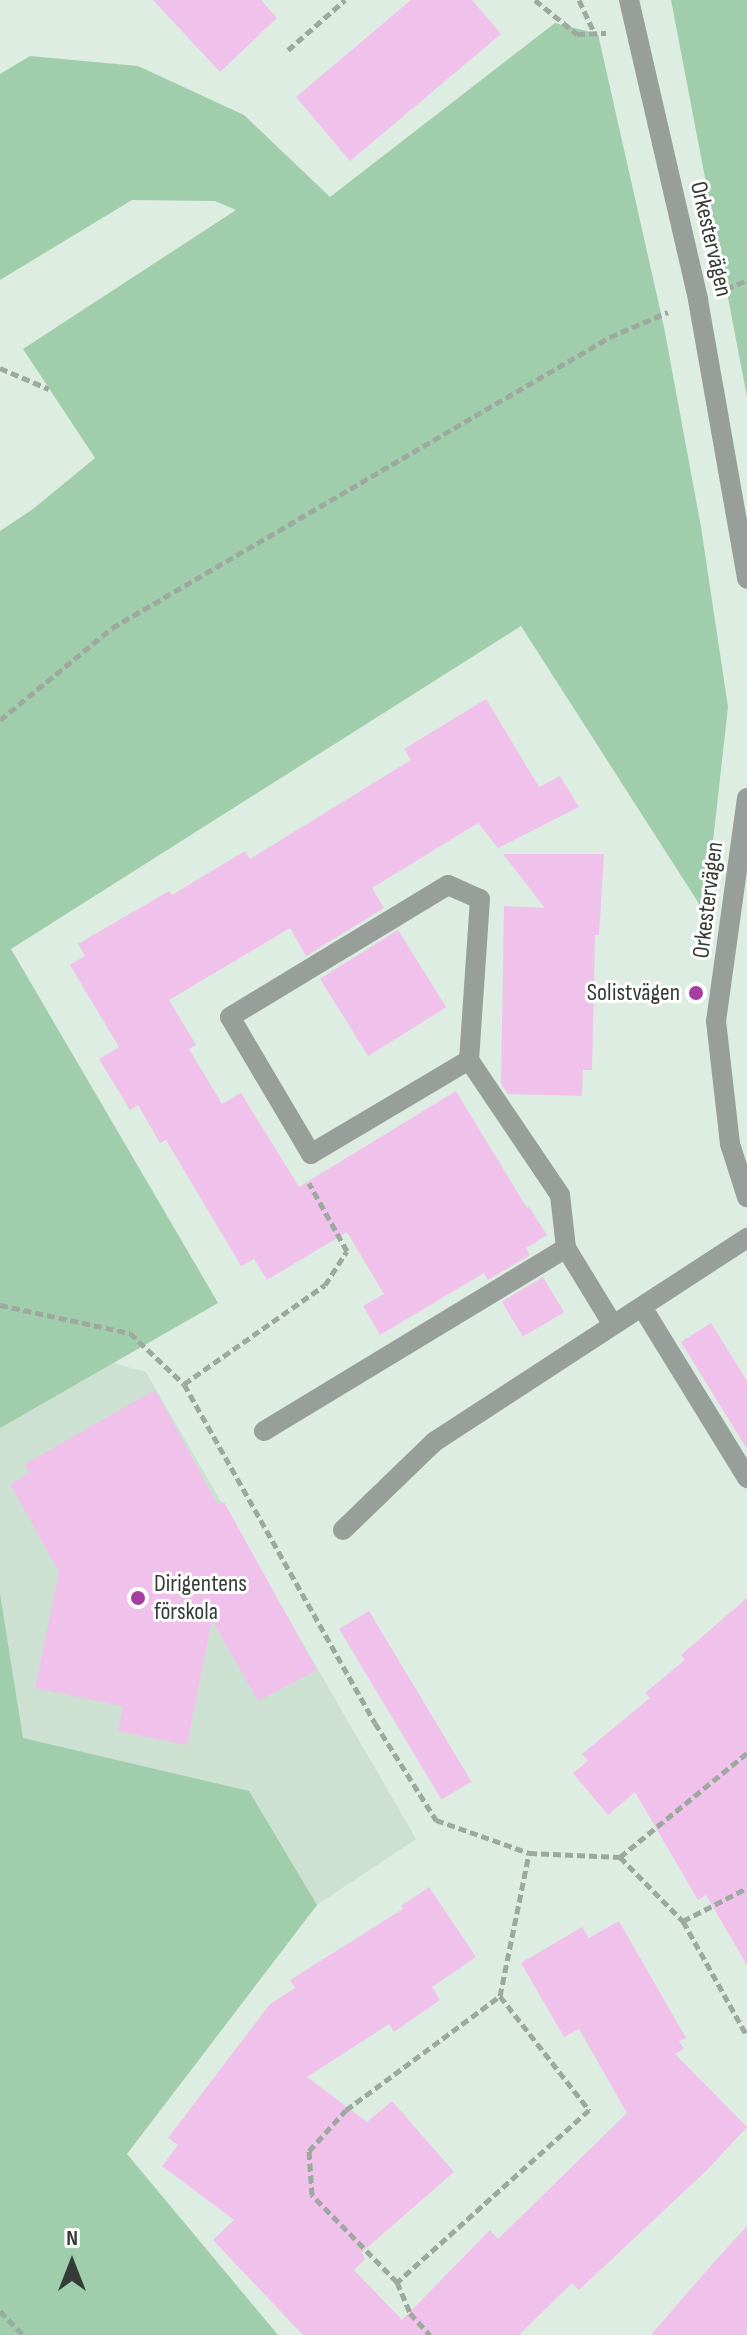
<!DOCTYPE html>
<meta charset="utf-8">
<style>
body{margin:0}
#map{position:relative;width:747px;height:2335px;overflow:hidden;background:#deede1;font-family:"Sofia Sans Condensed",sans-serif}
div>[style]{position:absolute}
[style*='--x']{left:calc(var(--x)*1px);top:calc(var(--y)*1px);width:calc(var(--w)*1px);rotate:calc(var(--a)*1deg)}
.built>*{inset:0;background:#cce1d1}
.green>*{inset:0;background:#a0ceac}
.building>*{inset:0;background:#f0c1eb;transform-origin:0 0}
.path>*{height:5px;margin-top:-2.5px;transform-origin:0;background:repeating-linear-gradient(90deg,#9da89f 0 8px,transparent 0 12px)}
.minor>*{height:20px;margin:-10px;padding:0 10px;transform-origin:10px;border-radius:10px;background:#989e99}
.dots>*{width:22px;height:22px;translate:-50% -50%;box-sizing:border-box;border:4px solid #fff;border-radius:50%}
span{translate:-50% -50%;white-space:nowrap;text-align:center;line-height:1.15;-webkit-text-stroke:6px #fff;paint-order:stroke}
.street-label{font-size:24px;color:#353b36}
.poi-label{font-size:24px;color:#353b36}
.right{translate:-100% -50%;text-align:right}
.left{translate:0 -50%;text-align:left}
.north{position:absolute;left:32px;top:2223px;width:80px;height:80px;-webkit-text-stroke:6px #fff;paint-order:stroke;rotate:0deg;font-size:22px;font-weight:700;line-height:32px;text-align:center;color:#353b36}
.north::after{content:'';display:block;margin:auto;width:28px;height:36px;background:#353b36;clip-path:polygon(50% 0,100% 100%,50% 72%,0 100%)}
</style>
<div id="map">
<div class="built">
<div style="clip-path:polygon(0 1333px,146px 1372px,416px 1839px,105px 2046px,0 1824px)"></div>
</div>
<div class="green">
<div style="clip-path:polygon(671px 0,747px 0,747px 397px)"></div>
<div style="clip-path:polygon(555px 23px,598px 34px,664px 327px,701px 527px,728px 707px,705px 913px,521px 626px,11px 949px,218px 1303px,0 1428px,0 531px,33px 509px,95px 458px,23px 349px,236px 210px,215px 201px,132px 200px,0 280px,0 74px,30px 56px,138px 66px,244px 115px,330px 197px)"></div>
<div style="clip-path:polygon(0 1594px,23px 1738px,249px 1791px,317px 1905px,127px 2154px,278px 2335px,0 2335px)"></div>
</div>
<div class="building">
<div style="clip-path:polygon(153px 0,261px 0,277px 18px,220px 72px)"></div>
<div style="clip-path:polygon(411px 0,472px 0,501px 34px,350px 161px,296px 97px)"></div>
<div style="clip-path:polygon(486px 699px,539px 787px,560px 776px,579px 807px,498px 848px,478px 823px,372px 888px,384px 908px,306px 956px,290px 928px,169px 1000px,196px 1045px,189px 1049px,222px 1104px,241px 1093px,299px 1187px,456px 1091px,527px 1208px,529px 1207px,547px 1235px,526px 1248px,530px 1255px,488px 1280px,484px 1273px,380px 1335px,363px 1306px,384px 1294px,347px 1232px,267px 1280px,254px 1259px,241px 1266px,166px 1140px,160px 1143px,138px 1105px,130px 1110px,99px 1059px,119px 1047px,70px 965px,85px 956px,78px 944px,169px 891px,172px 895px,245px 851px,250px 859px,411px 760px,404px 749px)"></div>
<div style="clip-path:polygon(503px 854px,604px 854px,599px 935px,595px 935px,592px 1070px,583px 1070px,582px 1096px,508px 1094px,501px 1084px,504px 906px,545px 908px)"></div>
<div style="left:398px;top:930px;width:91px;height:92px;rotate:58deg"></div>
<div style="left:543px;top:1277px;width:41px;height:48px;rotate:59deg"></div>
<div style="clip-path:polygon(711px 1323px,747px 1381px,747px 1449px,681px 1342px)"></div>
<div style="clip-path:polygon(155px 1390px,218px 1505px,224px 1502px,317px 1670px,258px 1701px,212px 1620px,187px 1745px,118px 1731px,123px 1706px,35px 1688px,59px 1572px,10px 1484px,30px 1473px,25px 1464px)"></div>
<div style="clip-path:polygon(747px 1598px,747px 1965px,706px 1895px,698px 1900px,635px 1792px,608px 1815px,573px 1773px,588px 1761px,582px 1754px,650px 1698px,645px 1693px,685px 1660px,681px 1655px)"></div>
<div style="left:369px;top:1611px;width:199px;height:35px;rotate:59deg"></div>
<div style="clip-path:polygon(429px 1887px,476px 1957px,432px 1987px,440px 2000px,394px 2032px,389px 2024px,307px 2077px,367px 2122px,392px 2101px,454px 2172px,362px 2252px,365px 2259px,354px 2270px,402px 2320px,490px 2230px,498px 2239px,627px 2113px,579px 2029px,564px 2037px,521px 1963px,582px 1927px,589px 1938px,619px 1921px,686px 2038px,679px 2041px,684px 2049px,675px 2054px,747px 2127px,707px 2170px,579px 2290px,572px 2283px,519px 2335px,303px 2335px,213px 2240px,234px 2220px,162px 2166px,178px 2145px,168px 2138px,270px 2004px,295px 1988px,290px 1980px,403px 1909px,401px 1906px)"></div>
<div style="clip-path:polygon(747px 2226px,747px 2335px,651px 2335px,714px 2262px)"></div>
</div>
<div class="path">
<div style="--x:535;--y:0;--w:54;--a:39"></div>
<div style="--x:577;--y:34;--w:29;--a:-2"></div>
<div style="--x:579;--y:0;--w:38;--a:65"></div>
<div style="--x:288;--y:50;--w:76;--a:-41.3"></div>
<div style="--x:726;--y:289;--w:23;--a:-23"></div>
<div style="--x:0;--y:368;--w:53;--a:23.2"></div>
<div style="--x:0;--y:720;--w:145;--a:-39.4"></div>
<div style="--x:112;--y:628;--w:577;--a:-30.3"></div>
<div style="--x:610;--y:337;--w:63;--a:-23.3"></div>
<div style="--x:0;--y:1305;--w:133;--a:12.2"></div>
<div style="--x:130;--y:1333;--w:74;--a:43.4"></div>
<div style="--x:184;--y:1384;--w:389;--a:60.6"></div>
<div style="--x:375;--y:1723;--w:115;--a:57.8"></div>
<div style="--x:436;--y:1820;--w:99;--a:19.5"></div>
<div style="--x:529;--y:1853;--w:91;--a:2.5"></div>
<div style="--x:620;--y:1857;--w:90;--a:45.5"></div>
<div style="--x:683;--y:1921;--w:132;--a:60.9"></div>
<div style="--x:184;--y:1384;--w:172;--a:-35.1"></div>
<div style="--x:325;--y:1285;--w:40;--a:-57.1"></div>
<div style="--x:347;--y:1251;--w:78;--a:-119.2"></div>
<div style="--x:620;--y:1857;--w:164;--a:-39.3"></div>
<div style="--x:683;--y:1921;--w:72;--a:-27.3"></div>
<div style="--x:500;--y:1996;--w:145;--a:52"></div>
<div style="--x:589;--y:2110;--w:258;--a:138.1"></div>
<div style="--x:397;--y:2282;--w:122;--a:-134.3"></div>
<div style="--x:312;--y:2195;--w:44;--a:-93.9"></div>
<div style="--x:309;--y:2151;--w:55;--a:-47.9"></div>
<div style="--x:346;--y:2110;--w:192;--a:-36.5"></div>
<div style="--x:500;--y:1996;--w:146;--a:-78.5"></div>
<div style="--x:397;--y:2282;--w:34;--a:67"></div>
<div style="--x:410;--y:2313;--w:30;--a:48"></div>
<div style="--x:0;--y:2311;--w:33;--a:46"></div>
</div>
<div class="minor">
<div style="--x:629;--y:0;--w:308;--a:77"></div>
<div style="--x:698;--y:300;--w:283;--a:80"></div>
<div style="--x:747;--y:798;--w:225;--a:97.9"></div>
<div style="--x:716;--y:1021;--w:124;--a:83.5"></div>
<div style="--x:730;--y:1144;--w:56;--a:72.2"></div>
<div style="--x:469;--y:1060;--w:184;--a:149.3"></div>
<div style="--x:311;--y:1154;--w:159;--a:-120.6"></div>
<div style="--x:230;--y:1017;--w:255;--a:-31.2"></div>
<div style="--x:448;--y:885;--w:35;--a:24"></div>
<div style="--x:480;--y:899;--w:161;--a:93.9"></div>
<div style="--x:469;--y:1060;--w:163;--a:56"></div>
<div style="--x:560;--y:1195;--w:53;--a:83.5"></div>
<div style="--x:642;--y:1307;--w:201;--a:58.4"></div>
<div style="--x:264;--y:1431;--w:353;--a:-31.2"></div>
<div style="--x:566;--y:1248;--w:90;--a:58.6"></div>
<div style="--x:343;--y:1530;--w:127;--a:-44"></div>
<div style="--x:434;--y:1442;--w:374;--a:-33.1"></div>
</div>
<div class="dots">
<div style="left:696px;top:993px;background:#a63ea1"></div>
<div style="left:138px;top:1598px;background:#a63ea1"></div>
</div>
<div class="street-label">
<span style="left:711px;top:239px;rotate:77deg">Orkestervägen</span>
<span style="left:708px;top:900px;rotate:-83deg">Orkestervägen</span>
</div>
<div class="poi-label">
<span class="right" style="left:680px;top:993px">Solistvägen</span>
<span class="left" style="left:154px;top:1598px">Dirigentens<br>förskola</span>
</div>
<div class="north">N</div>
</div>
